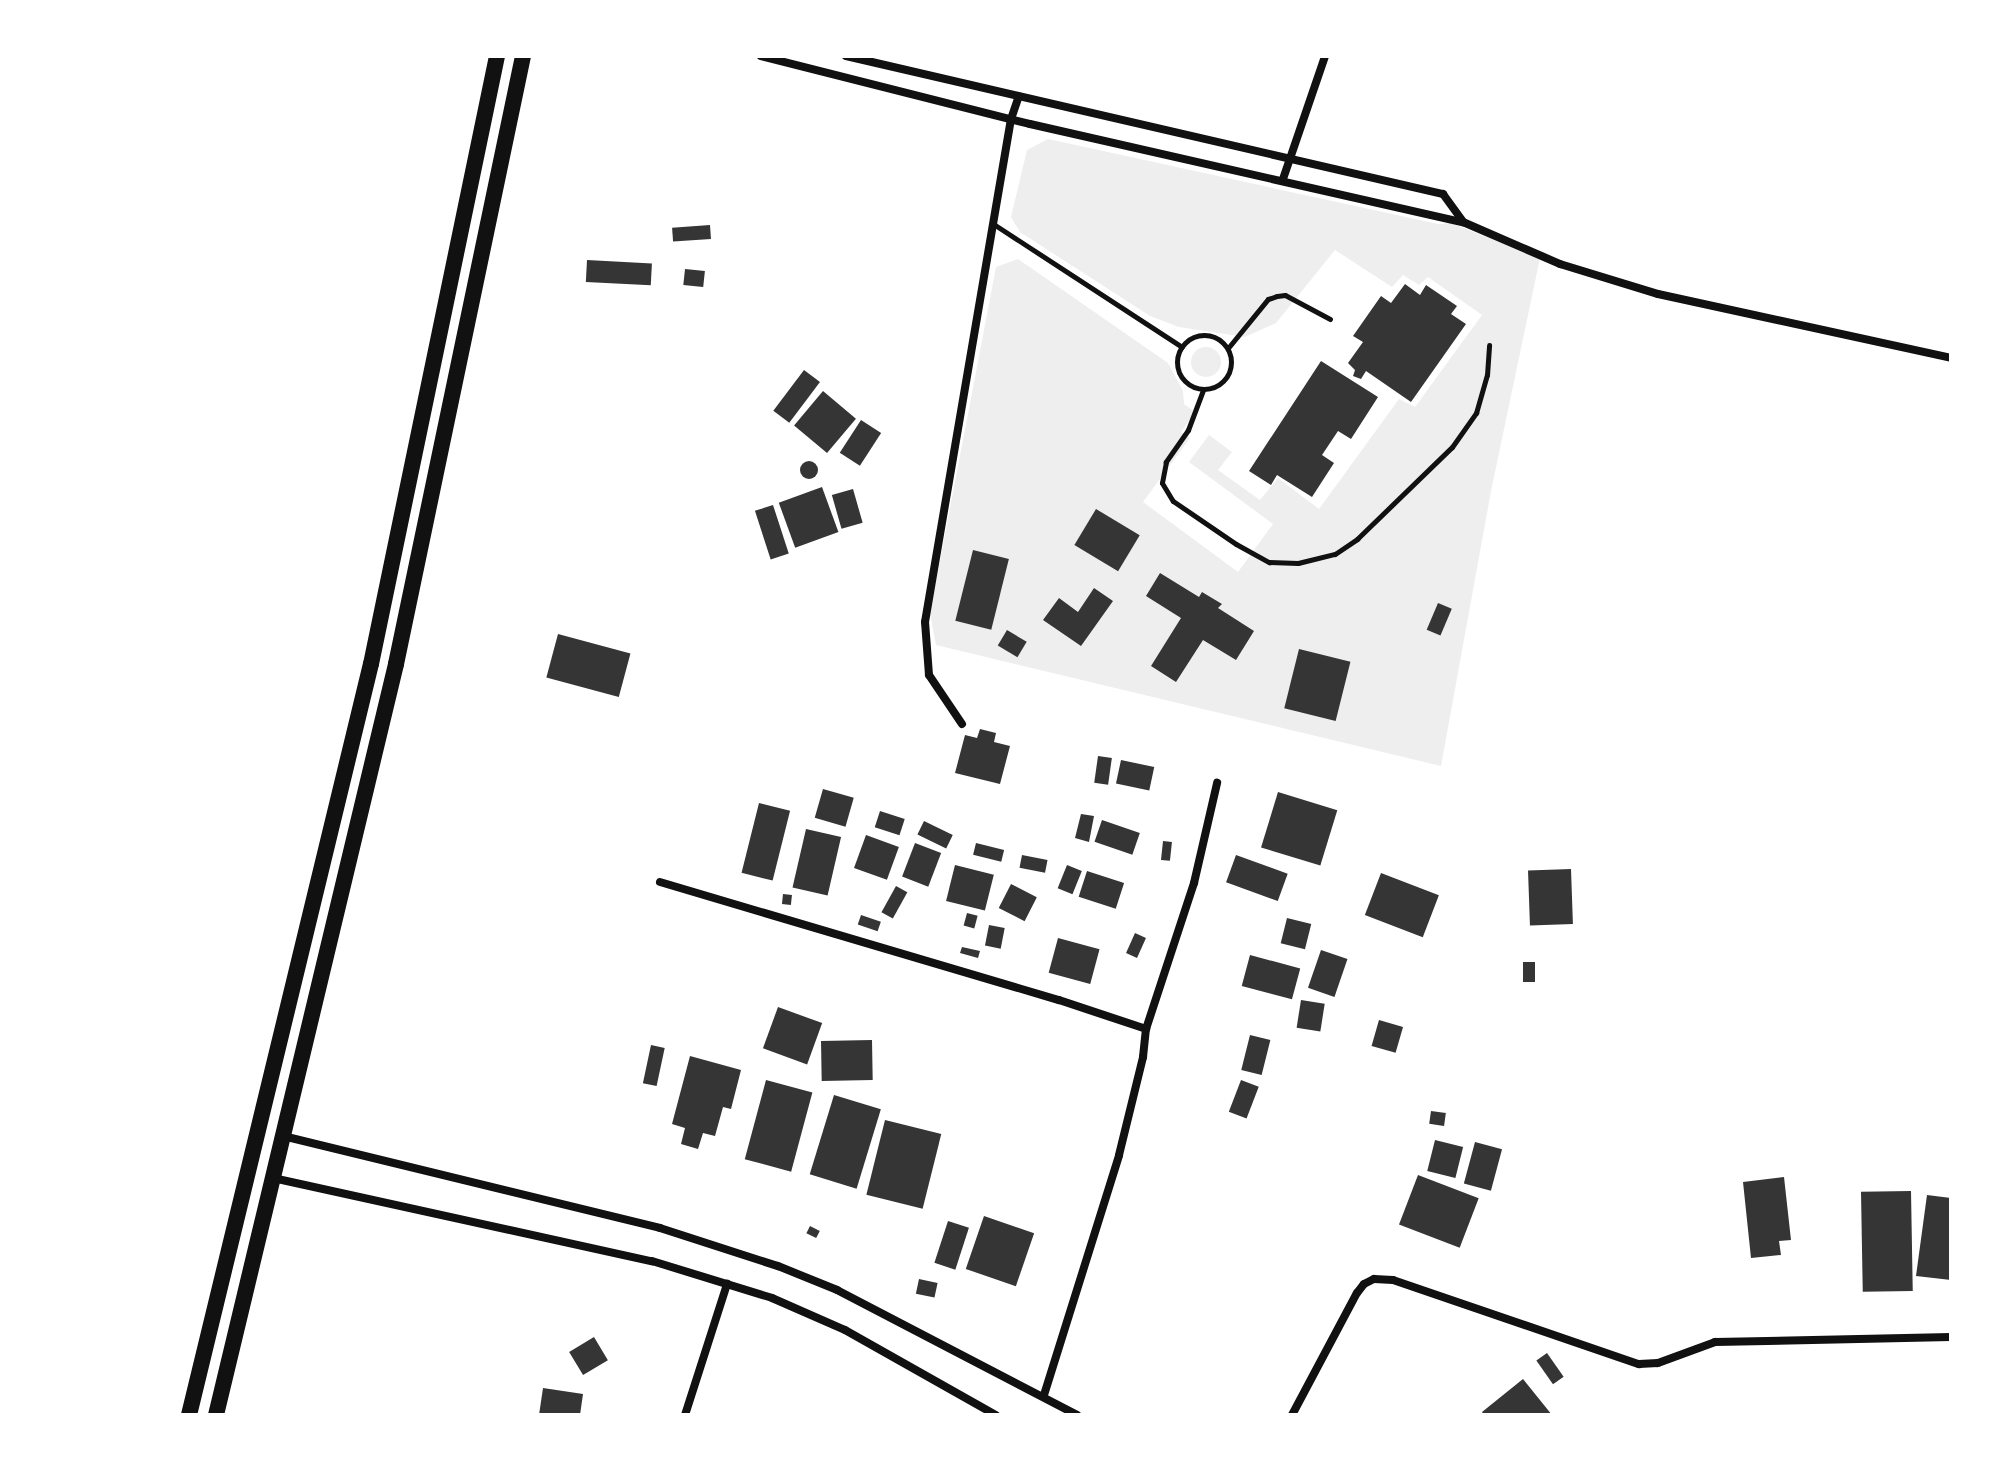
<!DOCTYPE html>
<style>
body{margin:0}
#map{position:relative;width:2007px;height:1471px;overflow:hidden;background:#fff;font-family:Lora,serif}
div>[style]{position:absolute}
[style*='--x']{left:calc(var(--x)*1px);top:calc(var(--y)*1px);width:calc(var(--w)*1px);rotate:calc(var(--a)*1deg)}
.green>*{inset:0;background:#eee}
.round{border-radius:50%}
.building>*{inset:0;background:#353535;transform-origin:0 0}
.service>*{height:5px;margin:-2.5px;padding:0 2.5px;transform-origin:2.5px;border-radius:2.5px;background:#111}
.service>.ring{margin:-2.5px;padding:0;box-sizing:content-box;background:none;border:5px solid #111;border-radius:50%}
.minor>*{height:8px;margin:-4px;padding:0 4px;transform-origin:4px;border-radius:4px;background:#111}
.primary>*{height:16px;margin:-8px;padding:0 8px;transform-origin:8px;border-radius:8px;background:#111}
span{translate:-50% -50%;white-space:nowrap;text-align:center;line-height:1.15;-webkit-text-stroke:8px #fff;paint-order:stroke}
.frame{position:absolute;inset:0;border:58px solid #fff;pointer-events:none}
</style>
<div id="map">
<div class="green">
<div style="clip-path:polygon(1048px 139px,1438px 224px,1451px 223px,1540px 258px,1491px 491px,1441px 766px,936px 645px,930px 613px,996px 267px,1018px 259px,1168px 363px,1183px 391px,1184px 404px,1195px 412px,1181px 432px,1190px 438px,1143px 502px,1238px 572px,1273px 524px,1189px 462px,1209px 435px,1232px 452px,1218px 470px,1260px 500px,1278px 478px,1319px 509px,1399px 399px,1415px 407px,1482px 315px,1428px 277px,1419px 285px,1403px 275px,1392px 287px,1335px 250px,1276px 323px,1245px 337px,1179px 327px,1150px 316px,1020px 232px,1011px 217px,1027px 150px)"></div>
<div class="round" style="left:1191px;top:347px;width:30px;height:30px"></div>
</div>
<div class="building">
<div style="left:710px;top:225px;width:14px;height:38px;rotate:86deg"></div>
<div style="left:587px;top:260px;width:65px;height:22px;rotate:3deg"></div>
<div style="left:685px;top:269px;width:20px;height:16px;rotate:6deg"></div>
<div style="clip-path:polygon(1405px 284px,1420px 295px,1426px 285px,1457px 306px,1451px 314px,1466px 324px,1411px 402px,1366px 371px,1361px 379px,1353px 376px,1355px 370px,1348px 363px,1363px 342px,1353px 336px,1381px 296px,1391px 303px)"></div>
<div style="clip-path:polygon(1321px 361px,1378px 397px,1351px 439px,1338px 431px,1322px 455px,1334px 463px,1312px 497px,1277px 475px,1271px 485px,1249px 471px)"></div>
<div style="left:804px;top:370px;width:20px;height:51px;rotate:37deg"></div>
<div style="left:823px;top:391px;width:43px;height:45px;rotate:40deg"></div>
<div style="left:861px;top:420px;width:24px;height:39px;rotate:33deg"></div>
<div class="round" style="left:800px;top:461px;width:18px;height:18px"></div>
<div style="left:822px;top:487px;width:48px;height:46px;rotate:70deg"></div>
<div style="left:853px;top:489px;width:35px;height:22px;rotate:74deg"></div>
<div style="left:773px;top:505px;width:51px;height:19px;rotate:72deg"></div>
<div style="left:1096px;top:509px;width:51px;height:42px;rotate:31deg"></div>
<div style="left:973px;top:550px;width:37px;height:73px;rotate:14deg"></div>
<div style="clip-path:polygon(1160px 573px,1199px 597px,1202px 592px,1222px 604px,1218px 608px,1254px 631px,1236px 660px,1203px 640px,1176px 682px,1151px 666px,1181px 618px,1146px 596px)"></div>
<div style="clip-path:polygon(1094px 588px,1113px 601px,1081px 646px,1043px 620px,1059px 598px,1078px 612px)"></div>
<div style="left:1438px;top:603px;width:15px;height:29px;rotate:23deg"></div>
<div style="left:1007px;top:630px;width:23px;height:18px;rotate:31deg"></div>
<div style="left:558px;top:634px;width:75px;height:45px;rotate:15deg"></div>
<div style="left:1299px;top:649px;width:53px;height:61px;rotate:14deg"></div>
<div style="clip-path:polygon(980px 729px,996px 733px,994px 742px,1010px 746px,1000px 784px,955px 773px,965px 735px,977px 738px)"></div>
<div style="left:1098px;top:756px;width:14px;height:27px;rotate:8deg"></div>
<div style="left:1121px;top:760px;width:34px;height:24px;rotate:12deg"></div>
<div style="left:823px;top:789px;width:32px;height:30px;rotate:16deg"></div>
<div style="left:1278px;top:792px;width:62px;height:58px;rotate:17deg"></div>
<div style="left:759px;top:803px;width:32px;height:72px;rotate:14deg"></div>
<div style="left:880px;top:811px;width:26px;height:17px;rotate:18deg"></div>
<div style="clip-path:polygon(1081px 814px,1094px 816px,1089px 842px,1075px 838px)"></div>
<div style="left:1102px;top:820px;width:40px;height:23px;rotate:19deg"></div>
<div style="left:924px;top:821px;width:32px;height:15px;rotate:26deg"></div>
<div style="left:806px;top:829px;width:36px;height:60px;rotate:13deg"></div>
<div style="left:866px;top:835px;width:35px;height:35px;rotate:20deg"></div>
<div style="left:1163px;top:841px;width:9px;height:19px;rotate:6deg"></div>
<div style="left:915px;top:843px;width:28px;height:36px;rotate:21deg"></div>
<div style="left:976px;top:843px;width:29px;height:12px;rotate:14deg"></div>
<div style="left:1022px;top:855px;width:26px;height:13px;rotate:11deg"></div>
<div style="left:1236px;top:855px;width:55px;height:29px;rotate:20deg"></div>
<div style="left:955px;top:865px;width:40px;height:37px;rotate:14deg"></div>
<div style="left:1067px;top:865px;width:16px;height:25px;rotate:22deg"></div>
<div style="left:1571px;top:869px;width:55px;height:43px;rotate:88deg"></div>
<div style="left:1087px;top:871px;width:39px;height:27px;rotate:18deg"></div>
<div style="left:1381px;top:873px;width:62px;height:45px;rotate:21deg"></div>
<div style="left:1011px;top:884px;width:29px;height:27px;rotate:27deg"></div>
<div style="left:896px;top:886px;width:13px;height:30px;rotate:29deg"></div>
<div style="left:783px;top:894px;width:9px;height:10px;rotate:6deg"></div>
<div style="left:967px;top:913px;width:11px;height:13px;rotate:15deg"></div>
<div style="left:861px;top:915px;width:21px;height:10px;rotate:19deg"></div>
<div style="left:1287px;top:918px;width:25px;height:26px;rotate:14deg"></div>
<div style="left:989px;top:925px;width:16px;height:21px;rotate:11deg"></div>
<div style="left:1135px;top:933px;width:12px;height:22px;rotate:24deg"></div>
<div style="left:1058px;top:938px;width:43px;height:36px;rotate:15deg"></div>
<div style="clip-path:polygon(962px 947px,980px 951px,978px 958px,960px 953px)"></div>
<div style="left:1321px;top:950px;width:28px;height:40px;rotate:19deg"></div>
<div style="left:1250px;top:955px;width:52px;height:32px;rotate:15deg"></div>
<div style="left:1535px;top:962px;width:20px;height:12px;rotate:90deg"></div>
<div style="left:1301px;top:1000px;width:24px;height:28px;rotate:9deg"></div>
<div style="left:778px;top:1007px;width:47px;height:44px;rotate:20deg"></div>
<div style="left:1379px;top:1020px;width:25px;height:27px;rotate:16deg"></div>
<div style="left:1250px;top:1035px;width:21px;height:36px;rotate:14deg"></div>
<div style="left:872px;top:1040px;width:40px;height:51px;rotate:89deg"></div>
<div style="left:651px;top:1045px;width:14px;height:39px;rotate:12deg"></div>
<div style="clip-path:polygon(690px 1056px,741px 1070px,731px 1109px,723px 1107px,715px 1136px,703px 1133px,698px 1149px,681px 1144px,685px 1128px,672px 1124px)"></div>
<div style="left:766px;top:1080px;width:48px;height:82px;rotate:15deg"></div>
<div style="left:1241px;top:1080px;width:19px;height:34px;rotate:21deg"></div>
<div style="left:834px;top:1095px;width:49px;height:83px;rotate:17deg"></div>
<div style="left:1431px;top:1111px;width:15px;height:13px;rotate:8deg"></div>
<div style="left:885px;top:1120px;width:58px;height:77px;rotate:14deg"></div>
<div style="left:1435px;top:1140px;width:29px;height:32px;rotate:14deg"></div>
<div style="left:1475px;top:1142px;width:28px;height:43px;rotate:15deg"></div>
<div style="left:1418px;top:1175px;width:65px;height:53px;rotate:21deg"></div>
<div style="clip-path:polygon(1784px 1177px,1791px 1240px,1779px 1241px,1781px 1255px,1751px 1258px,1743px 1182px)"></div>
<div style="left:1911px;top:1191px;width:100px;height:50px;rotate:89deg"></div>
<div style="clip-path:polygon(1927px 1195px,1951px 1198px,1951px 1280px,1916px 1276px)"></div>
<div style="left:984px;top:1216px;width:53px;height:56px;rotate:19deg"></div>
<div style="left:948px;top:1221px;width:22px;height:44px;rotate:18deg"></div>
<div style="left:810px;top:1226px;width:11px;height:8px;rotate:27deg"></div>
<div style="left:919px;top:1279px;width:19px;height:15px;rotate:12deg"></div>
<div style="left:594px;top:1337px;width:27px;height:29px;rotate:59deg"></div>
<div style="left:1547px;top:1353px;width:29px;height:13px;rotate:55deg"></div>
<div style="clip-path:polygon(1523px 1379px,1552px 1415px,1484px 1415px,1482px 1412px)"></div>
<div style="clip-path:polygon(543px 1388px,583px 1394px,580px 1415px,539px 1415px)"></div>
</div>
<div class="service">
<div style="--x:995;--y:225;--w:223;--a:33.1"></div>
<div class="ring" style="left:1177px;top:335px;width:49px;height:49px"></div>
<div style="--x:1228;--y:348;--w:63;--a:-50.8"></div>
<div style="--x:1268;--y:299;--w:9;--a:-18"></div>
<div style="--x:1277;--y:296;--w:8;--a:-7"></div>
<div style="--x:1285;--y:295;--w:51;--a:28.1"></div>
<div style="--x:1203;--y:390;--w:43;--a:110.6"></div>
<div style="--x:1188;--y:430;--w:39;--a:125"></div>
<div style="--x:1166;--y:462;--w:21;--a:101"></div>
<div style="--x:1162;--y:483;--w:21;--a:59"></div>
<div style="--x:1173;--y:501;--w:76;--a:34.3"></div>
<div style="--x:1236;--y:544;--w:38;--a:29"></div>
<div style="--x:1269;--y:562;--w:29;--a:2"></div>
<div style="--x:1298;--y:563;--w:38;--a:-14"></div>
<div style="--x:1335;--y:554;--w:27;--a:-34"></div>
<div style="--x:1357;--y:539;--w:132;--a:-44.1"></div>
<div style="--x:1452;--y:447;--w:42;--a:-54.8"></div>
<div style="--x:1476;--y:413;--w:40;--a:-74"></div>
<div style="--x:1487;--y:375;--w:30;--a:-86"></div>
</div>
<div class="minor">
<div style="--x:761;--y:56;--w:277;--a:14.2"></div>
<div style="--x:1030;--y:124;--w:444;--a:12.8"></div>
<div style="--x:1463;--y:222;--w:106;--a:23.4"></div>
<div style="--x:1560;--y:264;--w:102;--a:17"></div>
<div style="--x:1658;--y:294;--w:300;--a:12.3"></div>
<div style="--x:846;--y:56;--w:613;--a:13.02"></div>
<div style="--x:1443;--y:194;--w:34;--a:54"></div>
<div style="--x:1283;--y:179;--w:130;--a:-71.1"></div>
<div style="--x:962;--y:724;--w:59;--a:-124"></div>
<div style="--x:929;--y:675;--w:53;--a:-94.3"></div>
<div style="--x:925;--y:622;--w:510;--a:-80.3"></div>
<div style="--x:1011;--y:119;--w:24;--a:-71"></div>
<div style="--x:660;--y:882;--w:416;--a:16.5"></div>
<div style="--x:1059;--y:1000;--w:92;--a:18.4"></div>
<div style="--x:283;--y:1136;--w:388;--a:13.7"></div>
<div style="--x:660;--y:1228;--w:124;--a:17.9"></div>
<div style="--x:778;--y:1266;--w:64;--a:22.1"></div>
<div style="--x:837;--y:1290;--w:271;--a:27.5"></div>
<div style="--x:273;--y:1178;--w:388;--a:12.4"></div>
<div style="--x:652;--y:1261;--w:126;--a:17.1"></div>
<div style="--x:772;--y:1298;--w:80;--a:23.7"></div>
<div style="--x:845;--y:1330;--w:173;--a:29.4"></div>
<div style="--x:1044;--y:1395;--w:251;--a:-72.6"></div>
<div style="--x:1119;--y:1155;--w:101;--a:-76.2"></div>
<div style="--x:1143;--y:1057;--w:28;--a:-84"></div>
<div style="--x:1146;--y:1029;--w:154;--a:-71.8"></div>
<div style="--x:1194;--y:883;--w:103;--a:-77"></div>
<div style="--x:685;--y:1415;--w:138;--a:-72.2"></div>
<div style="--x:1292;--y:1415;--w:138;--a:-62"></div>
<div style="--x:1357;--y:1293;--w:11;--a:-52"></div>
<div style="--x:1364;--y:1284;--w:11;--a:-27"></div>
<div style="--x:1374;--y:1279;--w:19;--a:3"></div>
<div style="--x:1393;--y:1280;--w:260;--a:18.9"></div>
<div style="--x:1639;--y:1364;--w:19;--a:-3"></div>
<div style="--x:1658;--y:1363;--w:61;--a:-20.2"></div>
<div style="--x:1715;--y:1342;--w:236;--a:-1.2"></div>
</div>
<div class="primary">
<div style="--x:189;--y:1415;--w:773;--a:-76.38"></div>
<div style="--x:371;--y:664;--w:621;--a:-78.29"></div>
<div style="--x:216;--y:1415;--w:772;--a:-76.52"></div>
<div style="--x:396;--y:664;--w:621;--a:-78.2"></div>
</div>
<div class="frame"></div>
</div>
